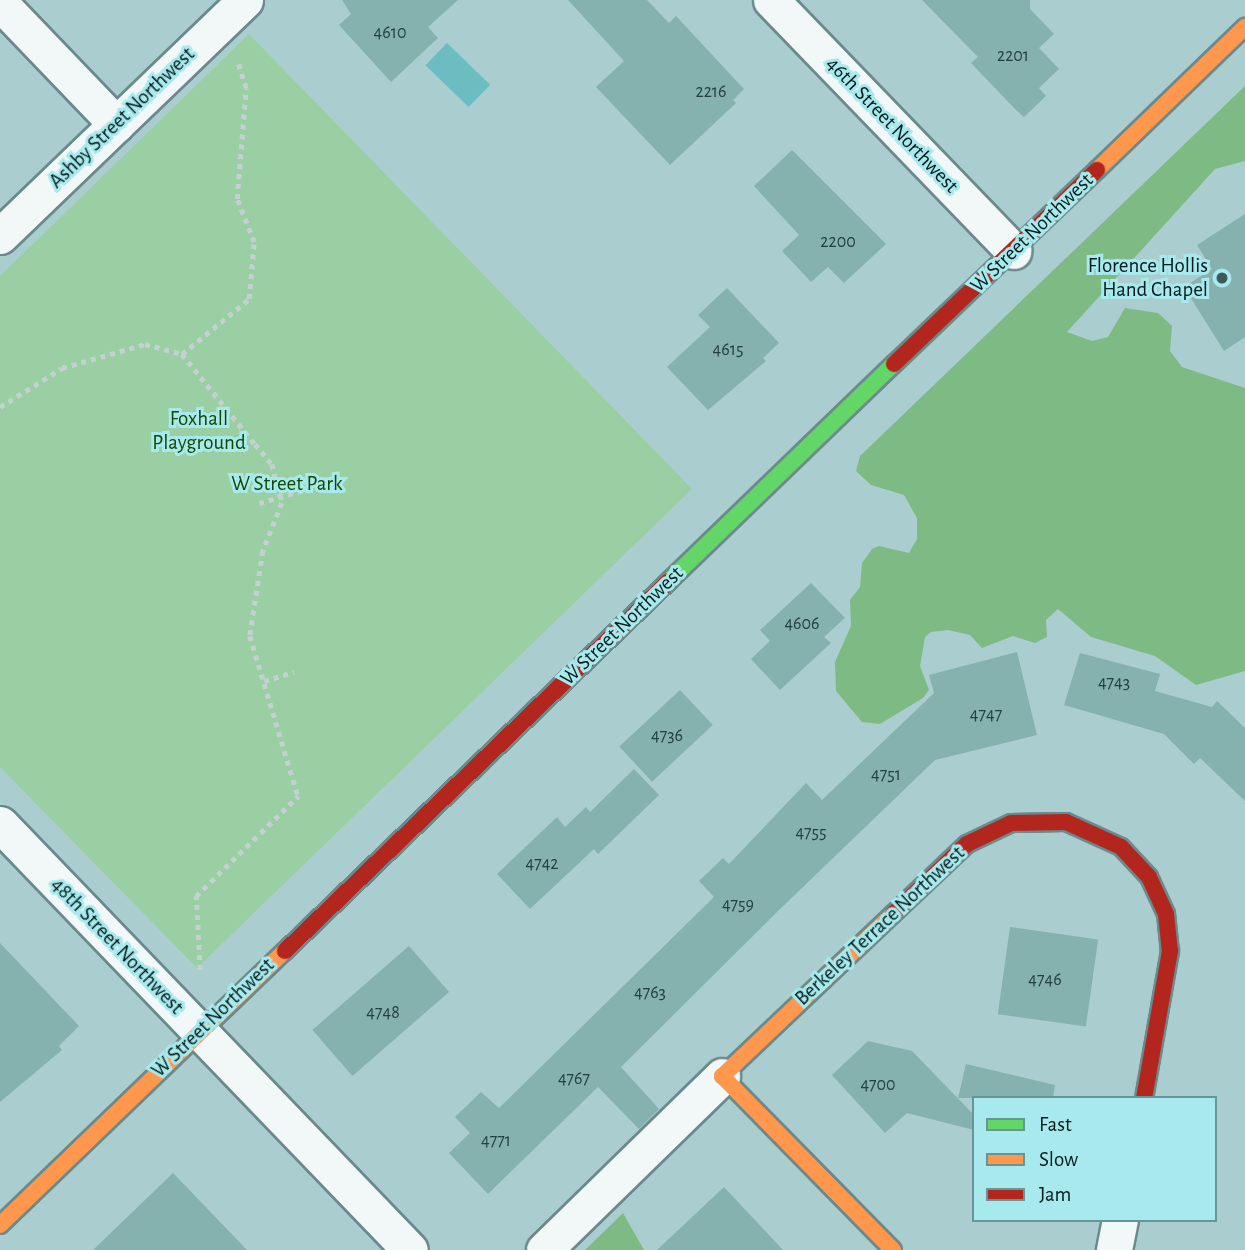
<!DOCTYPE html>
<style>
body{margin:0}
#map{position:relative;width:1245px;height:1250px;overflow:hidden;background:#aaced0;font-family:"Alegreya Sans",sans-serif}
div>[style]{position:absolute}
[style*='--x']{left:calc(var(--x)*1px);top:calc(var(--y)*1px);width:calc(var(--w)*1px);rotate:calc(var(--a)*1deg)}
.green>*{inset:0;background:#99cfa2}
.forest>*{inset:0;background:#7dba84}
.water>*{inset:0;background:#6cbdc1;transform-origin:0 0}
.building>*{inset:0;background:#85b1ae;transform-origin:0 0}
.path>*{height:4.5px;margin-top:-2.25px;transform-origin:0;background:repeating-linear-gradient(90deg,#c4d1d1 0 5px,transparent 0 10px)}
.roads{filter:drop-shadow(2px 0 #6c898b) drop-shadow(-2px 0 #6c898b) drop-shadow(0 2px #6c898b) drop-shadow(0 -2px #6c898b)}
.street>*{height:35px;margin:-17.5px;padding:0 17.5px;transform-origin:17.5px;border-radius:17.5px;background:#f2f8f8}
.fast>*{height:16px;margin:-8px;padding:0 8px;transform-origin:8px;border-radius:8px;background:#63d668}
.slow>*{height:16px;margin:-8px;padding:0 8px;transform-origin:8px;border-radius:8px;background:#ff974d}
.jam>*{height:16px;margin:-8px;padding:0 8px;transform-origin:8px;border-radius:8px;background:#b3261e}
.path-bridge>*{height:4.5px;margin-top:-2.25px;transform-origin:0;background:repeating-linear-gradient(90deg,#c4d1d1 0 5px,transparent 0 10px)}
.dots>*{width:19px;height:19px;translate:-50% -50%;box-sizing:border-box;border:4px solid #a7e9ec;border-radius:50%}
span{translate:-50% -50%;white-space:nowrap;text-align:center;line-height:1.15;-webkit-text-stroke:6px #a7e9ec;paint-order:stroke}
.number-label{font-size:18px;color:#224040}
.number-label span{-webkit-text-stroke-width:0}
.street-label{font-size:21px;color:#011b1c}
.poi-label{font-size:21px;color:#011b1c}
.right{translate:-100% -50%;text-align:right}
.park-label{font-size:21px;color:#124801}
.legend{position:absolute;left:972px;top:1096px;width:245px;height:126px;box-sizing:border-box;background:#a7e9ec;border:2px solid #659799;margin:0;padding:9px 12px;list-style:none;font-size:21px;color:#011b1c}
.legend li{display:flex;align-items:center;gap:14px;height:35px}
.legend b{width:35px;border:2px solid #659799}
</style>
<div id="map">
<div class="green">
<div style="clip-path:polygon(249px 34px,692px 489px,197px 968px,0 767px,0 276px)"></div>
</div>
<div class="forest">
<div style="clip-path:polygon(1245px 86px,1245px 161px,1215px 169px,1067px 332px,1092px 341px,1108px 337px,1125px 308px,1158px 313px,1172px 326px,1170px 351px,1182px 367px,1245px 388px,1245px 671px,1196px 685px,1155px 656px,1091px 637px,1058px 609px,1046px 620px,1047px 637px,1035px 643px,1013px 636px,982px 648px,970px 635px,948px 630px,931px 632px,925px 637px,920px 666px,929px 690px,923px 698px,880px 724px,862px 722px,836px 691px,835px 662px,851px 626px,850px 600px,860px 587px,862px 563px,872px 549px,879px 546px,909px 553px,917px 539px,917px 518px,904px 495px,871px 485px,856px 471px,860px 456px)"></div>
<div style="clip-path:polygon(623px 1213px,644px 1250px,585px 1250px)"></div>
</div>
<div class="water">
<div style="left:447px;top:43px;width:60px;height:31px;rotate:44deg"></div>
</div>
<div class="building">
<div style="clip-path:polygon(342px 0,458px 0,428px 27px,438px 38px,391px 82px,339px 25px,351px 14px)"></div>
<div style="clip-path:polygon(568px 0,647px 0,669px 23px,676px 16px,744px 89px,733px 100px,736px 103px,670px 165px,596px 87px,624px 61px)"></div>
<div style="clip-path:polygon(922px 0,1030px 0,1030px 9px,1054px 34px,1039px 48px,1059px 69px,1039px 88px,1046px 96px,1024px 117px,1017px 111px,971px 63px,978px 57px)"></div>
<div style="clip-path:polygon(792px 150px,886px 244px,844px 283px,828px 267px,811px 282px,782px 251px,799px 235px,754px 186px)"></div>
<div style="clip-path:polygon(1245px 214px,1245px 337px,1224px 351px,1184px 287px,1212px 269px,1197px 245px)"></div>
<div style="clip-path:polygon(727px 288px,779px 343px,763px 358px,766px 361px,708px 410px,667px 367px,710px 327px,698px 315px)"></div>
<div style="clip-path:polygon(811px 583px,845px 618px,824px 637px,831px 643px,780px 690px,751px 659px,770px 641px,760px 630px)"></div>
<div style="clip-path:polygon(1017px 652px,1037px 735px,935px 760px,777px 912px,621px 1067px,659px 1109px,639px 1129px,598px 1087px,488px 1194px,449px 1153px,470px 1133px,455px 1117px,481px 1092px,499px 1108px,714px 897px,699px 881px,723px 858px,729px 864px,806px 783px,822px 800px,934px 693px,929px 675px)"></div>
<div style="clip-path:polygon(1080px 653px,1160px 674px,1155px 691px,1212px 707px,1217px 701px,1245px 728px,1245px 801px,1200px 758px,1194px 764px,1164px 734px,1064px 705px)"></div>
<div style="left:680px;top:690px;width:48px;height:83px;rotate:47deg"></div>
<div style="clip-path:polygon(634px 769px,659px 795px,598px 854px,594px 849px,530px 909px,497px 874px,557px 817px,565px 827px,586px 807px,590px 812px)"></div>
<div style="left:1010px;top:927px;width:89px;height:88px;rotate:8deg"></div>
<div style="clip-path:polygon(0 943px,79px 1026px,59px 1046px,62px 1050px,0 1102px)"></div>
<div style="left:409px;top:946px;width:61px;height:128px;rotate:49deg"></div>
<div style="clip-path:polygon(868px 1041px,912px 1051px,974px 1115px,974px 1130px,907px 1113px,885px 1133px,832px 1075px)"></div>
<div style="clip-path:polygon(966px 1064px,1055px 1085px,1053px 1098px,958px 1098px)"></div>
<div style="clip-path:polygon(173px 1173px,247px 1250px,93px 1250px)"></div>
<div style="clip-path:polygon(724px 1187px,783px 1250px,657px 1250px)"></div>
</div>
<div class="path">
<div style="--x:182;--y:354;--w:87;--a:-39.4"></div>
<div style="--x:249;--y:299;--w:57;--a:-85"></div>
<div style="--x:254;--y:242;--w:46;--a:-111.6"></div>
<div style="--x:237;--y:199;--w:111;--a:-85.4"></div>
<div style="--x:246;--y:88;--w:28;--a:-108"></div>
<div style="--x:0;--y:407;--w:73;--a:-32.2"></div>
<div style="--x:62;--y:368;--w:86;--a:-16.1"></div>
<div style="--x:145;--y:344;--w:38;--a:15"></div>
<div style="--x:182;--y:354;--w:116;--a:51"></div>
<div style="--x:259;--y:503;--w:48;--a:-15.8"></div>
<div style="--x:264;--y:681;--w:31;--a:-17"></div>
<div style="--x:200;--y:970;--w:74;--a:-93.1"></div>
<div style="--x:196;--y:896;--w:143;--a:-44.4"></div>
</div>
<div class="roads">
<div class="street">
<div style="--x:771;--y:0;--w:349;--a:46"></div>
<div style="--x:0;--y:3;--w:168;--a:46.2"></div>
<div style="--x:0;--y:236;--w:340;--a:-43.9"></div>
<div style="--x:0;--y:824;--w:591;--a:46.1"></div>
<div style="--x:544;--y:1250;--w:249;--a:-44.3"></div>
<div style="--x:1114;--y:1250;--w:31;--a:-79"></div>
</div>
<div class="fast">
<div style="--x:669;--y:581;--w:313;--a:-44"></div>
</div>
<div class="slow">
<div style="--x:1097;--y:170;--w:206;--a:-44"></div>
<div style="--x:893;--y:914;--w:236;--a:136.5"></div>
<div style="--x:722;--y:1076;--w:244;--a:45.5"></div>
<div style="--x:0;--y:1225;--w:395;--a:-43.9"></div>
</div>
<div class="jam">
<div style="--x:894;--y:364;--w:281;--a:-43.7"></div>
<div style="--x:893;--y:914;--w:102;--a:-43.4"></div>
<div style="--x:967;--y:844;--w:49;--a:-25.5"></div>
<div style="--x:1011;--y:823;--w:55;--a:-1"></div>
<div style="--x:1066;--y:822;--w:60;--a:24.4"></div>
<div style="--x:1121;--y:847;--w:41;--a:47"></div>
<div style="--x:1149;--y:877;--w:41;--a:65.3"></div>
<div style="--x:1166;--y:914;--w:37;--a:84"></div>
<div style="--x:1170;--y:951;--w:149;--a:100"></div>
<div style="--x:285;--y:951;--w:533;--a:-43.94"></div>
</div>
</div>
<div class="path-bridge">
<div style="--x:255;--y:444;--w:26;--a:50"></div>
<div style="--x:272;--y:464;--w:40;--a:75.6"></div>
<div style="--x:282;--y:503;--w:52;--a:111.6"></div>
<div style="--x:263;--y:551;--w:86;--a:98.7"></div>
<div style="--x:250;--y:636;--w:167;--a:73.3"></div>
</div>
<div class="dots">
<div style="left:1222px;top:278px;background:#3c5a5b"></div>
</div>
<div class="number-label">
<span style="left:390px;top:33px">4610</span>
<span style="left:1013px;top:56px">2201</span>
<span style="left:711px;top:92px">2216</span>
<span style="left:838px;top:242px">2200</span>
<span style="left:728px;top:350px">4615</span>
<span style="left:802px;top:624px">4606</span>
<span style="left:1114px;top:683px">4743</span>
<span style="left:986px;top:715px">4747</span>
<span style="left:667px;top:736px">4736</span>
<span style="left:886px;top:775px">4751</span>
<span style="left:811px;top:833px">4755</span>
<span style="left:542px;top:864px">4742</span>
<span style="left:738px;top:905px">4759</span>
<span style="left:1045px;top:980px">4746</span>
<span style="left:650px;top:993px">4763</span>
<span style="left:383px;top:1013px">4748</span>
<span style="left:574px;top:1079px">4767</span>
<span style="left:878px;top:1085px">4700</span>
<span style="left:496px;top:1141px">4771</span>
</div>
<div class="street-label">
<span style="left:122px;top:118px;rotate:-44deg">Ashby Street Northwest</span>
<span style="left:892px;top:125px;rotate:46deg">46th Street Northwest</span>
<span style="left:1032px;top:233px;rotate:-44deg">W Street Northwest</span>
<span style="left:622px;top:626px;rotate:-44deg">W Street Northwest</span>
<span style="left:880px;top:926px;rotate:-43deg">Berkeley Terrace Northwest</span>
<span style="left:117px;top:946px;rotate:46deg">48th Street Northwest</span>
<span style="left:213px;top:1018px;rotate:-44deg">W Street Northwest</span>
</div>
<div class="poi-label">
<span class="right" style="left:1208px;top:278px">Florence Hollis<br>Hand Chapel</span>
</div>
<div class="park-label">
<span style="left:199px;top:431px">Foxhall<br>Playground</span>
<span style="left:287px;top:484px">W Street Park</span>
</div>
<ul class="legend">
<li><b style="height:9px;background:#63d668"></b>Fast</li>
<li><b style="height:9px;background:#ff974d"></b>Slow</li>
<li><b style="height:9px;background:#b3261e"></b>Jam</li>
</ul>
</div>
